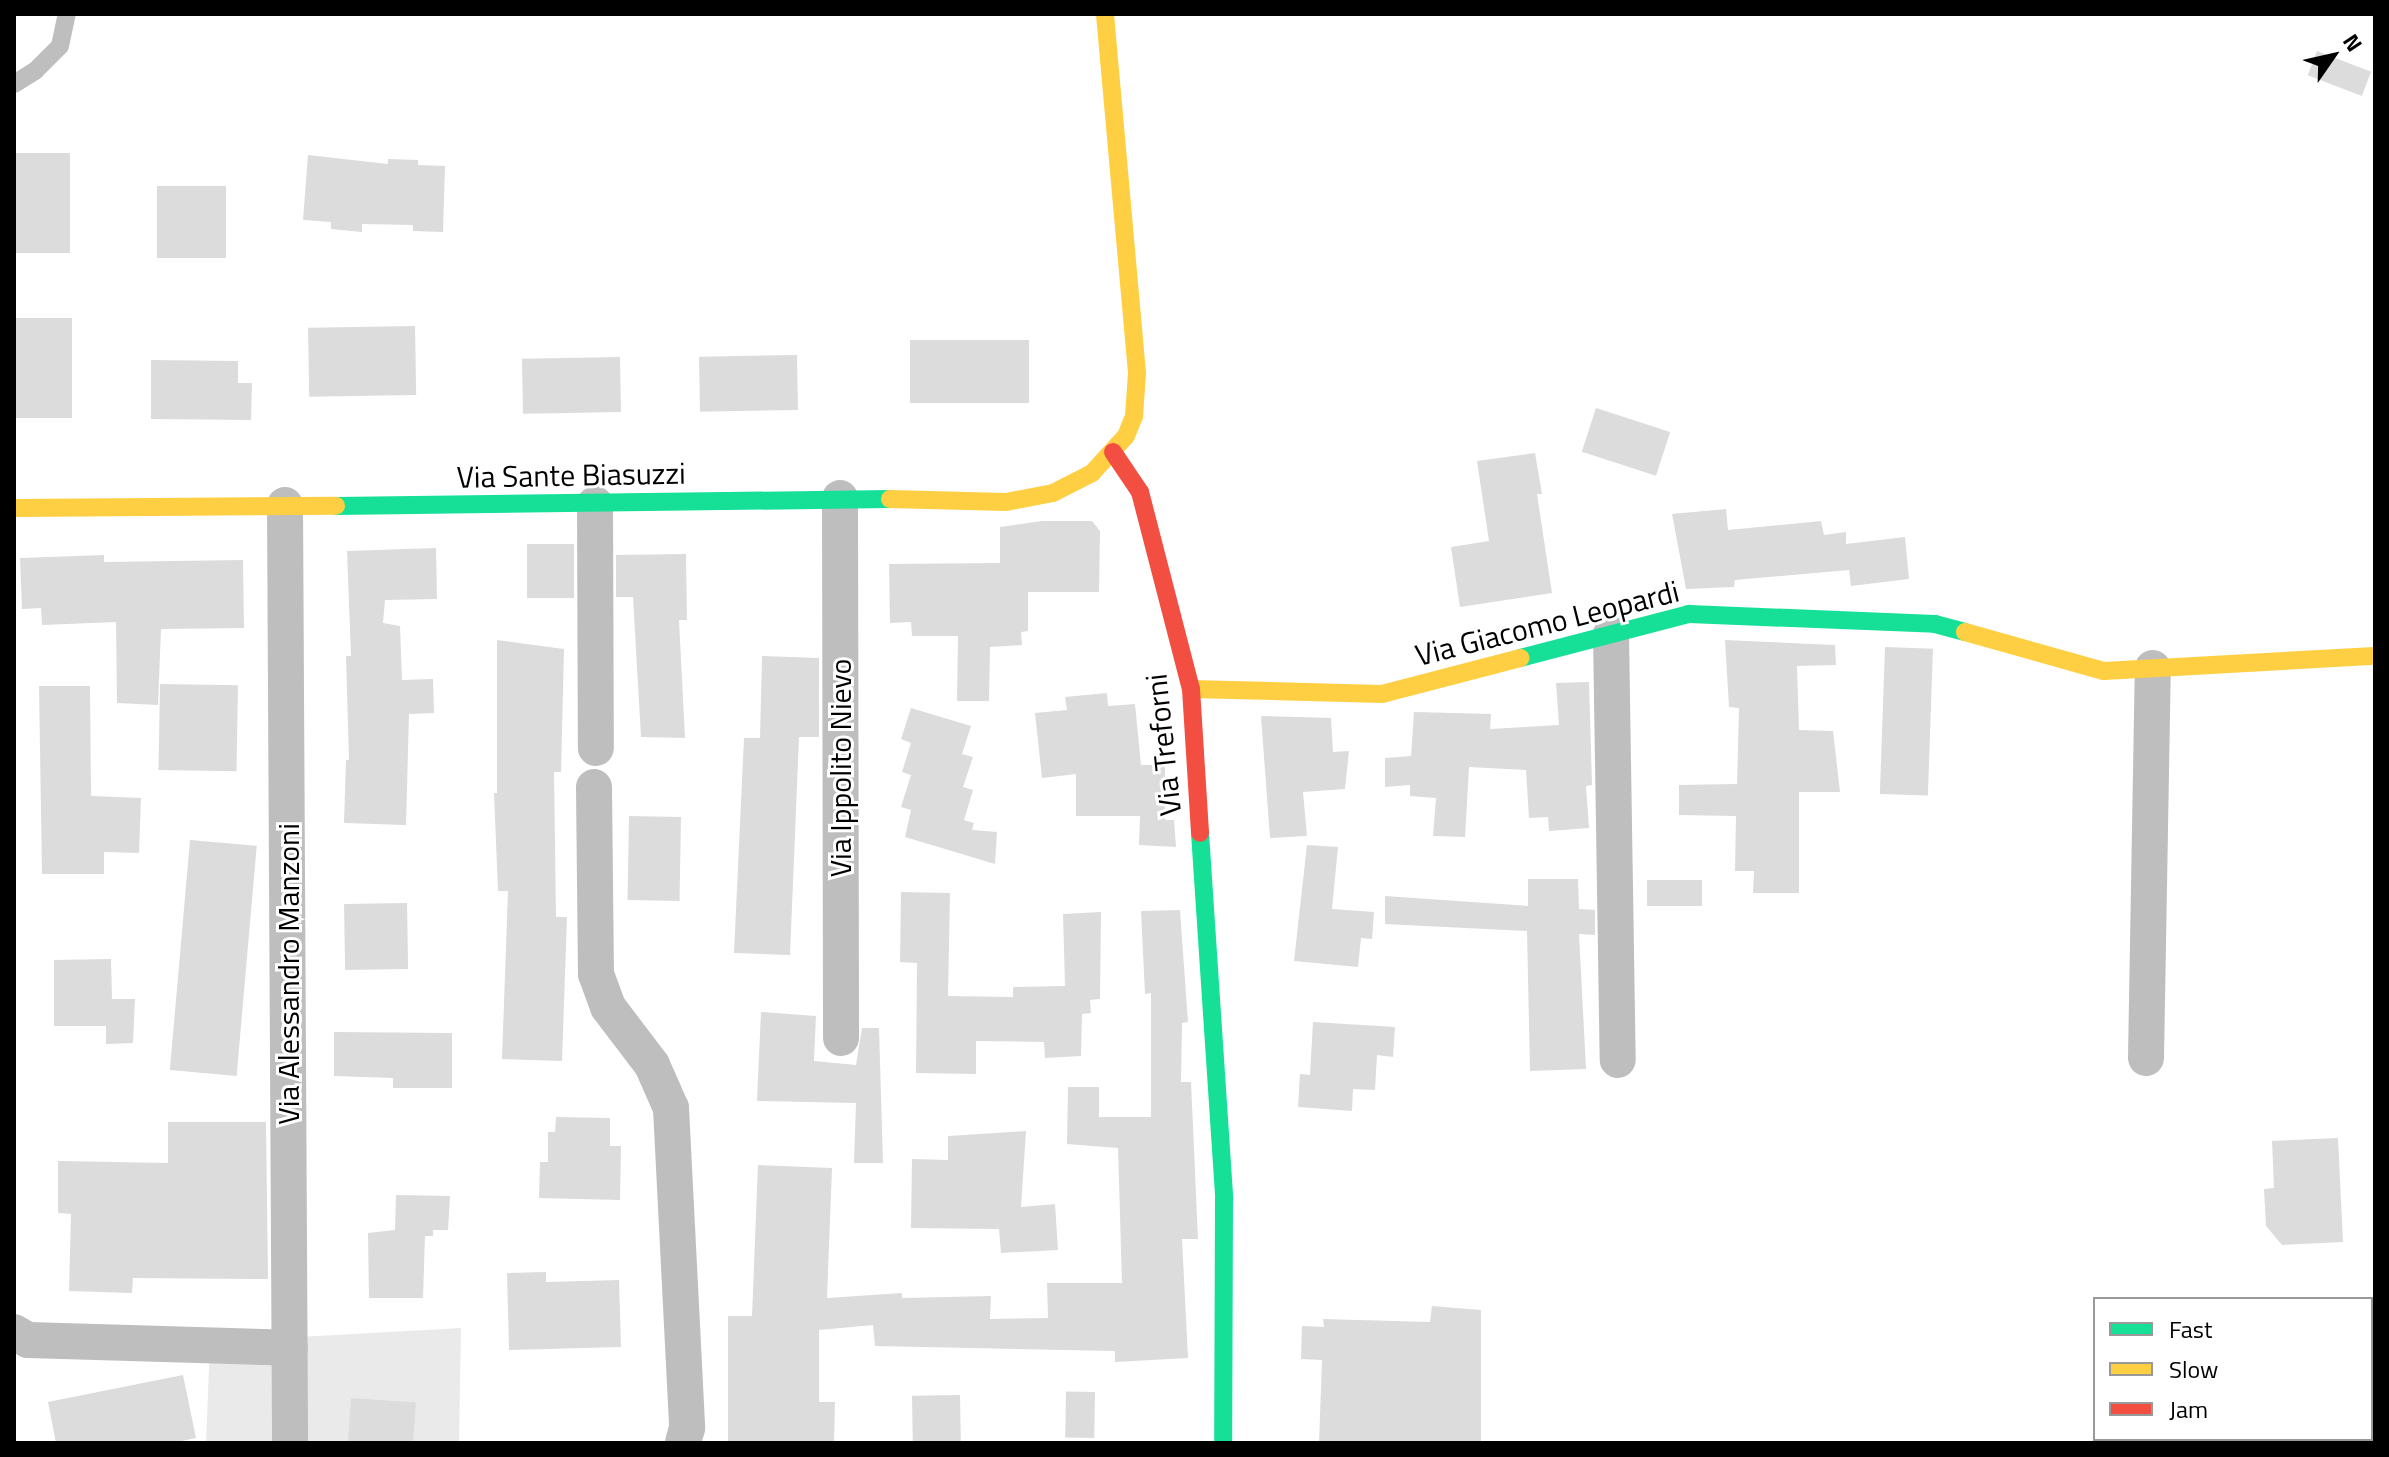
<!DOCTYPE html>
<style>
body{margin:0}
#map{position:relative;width:2389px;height:1457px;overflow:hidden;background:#fff;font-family:"Titillium Web",sans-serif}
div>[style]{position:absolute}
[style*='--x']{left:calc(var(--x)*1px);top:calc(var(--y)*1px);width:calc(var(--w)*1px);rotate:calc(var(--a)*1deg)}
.green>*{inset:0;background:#eaeaea}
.building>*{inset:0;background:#dcdcdc;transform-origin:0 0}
.lane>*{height:18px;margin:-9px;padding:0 9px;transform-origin:9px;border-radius:9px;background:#bebebe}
.street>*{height:36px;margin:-18px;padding:0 18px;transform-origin:18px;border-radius:18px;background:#bebebe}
.fast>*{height:18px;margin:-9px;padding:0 9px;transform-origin:9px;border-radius:9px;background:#16e098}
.slow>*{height:18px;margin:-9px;padding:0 9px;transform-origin:9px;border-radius:9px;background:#ffcf43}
.jam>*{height:18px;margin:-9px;padding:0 9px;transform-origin:9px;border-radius:9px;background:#f24e42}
span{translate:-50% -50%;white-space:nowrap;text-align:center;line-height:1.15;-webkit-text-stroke:6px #fff;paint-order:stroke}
.street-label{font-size:30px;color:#000}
.frame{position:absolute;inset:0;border:16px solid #000;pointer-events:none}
.legend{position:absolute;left:2093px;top:1297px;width:280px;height:144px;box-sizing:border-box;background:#fff;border:2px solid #999;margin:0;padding:10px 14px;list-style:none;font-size:24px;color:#000}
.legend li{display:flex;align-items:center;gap:16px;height:40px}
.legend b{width:40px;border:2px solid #999}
.north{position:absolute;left:2293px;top:16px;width:80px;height:80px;-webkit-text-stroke:6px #fff;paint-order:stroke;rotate:56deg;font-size:22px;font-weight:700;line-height:32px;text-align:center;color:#000}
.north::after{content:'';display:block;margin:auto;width:28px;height:36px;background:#000;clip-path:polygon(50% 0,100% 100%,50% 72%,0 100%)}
</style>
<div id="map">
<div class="green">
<div style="clip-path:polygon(461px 1328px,459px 1443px,206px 1443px,210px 1342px)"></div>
</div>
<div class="building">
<div style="left:2317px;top:51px;width:58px;height:26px;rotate:21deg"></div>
<div style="left:14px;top:153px;width:56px;height:100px"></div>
<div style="clip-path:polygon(308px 155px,388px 164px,388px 159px,418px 160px,418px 165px,445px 166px,443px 232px,413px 231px,413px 225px,362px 224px,362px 232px,331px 229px,331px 222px,303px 220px)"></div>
<div style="left:157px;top:186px;width:69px;height:72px"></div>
<div style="left:14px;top:318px;width:58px;height:100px"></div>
<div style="left:415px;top:326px;width:69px;height:107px;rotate:89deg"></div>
<div style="left:910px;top:340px;width:119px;height:63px"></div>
<div style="left:797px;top:355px;width:55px;height:98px;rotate:89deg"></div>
<div style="left:620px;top:357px;width:55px;height:98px;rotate:89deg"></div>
<div style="clip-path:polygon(151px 360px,238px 361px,238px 383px,252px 383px,251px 420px,151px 419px)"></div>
<div style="left:1596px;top:408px;width:78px;height:46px;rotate:18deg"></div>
<div style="clip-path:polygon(1535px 453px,1542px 494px,1537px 494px,1552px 593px,1460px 607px,1451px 547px,1489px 541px,1477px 461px)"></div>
<div style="clip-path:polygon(1726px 509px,1728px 530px,1821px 521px,1824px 535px,1846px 532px,1846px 544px,1905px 537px,1909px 579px,1851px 586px,1849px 570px,1735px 580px,1734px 587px,1686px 589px,1672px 514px)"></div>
<div style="clip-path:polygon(1042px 521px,1092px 521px,1100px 531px,1099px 592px,1028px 592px,1028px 631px,1021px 632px,1022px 645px,990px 647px,989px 701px,957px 701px,958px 636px,912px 636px,911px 622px,890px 623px,889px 564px,1000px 563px,1000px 527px)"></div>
<div style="left:527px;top:544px;width:47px;height:54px"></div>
<div style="clip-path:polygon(436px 548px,437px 599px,385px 600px,383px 623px,400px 626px,402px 680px,433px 679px,434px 713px,409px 714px,406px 825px,344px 823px,346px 760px,349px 760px,346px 656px,351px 656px,347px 551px)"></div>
<div style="clip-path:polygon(686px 554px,687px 620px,679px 620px,685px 738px,641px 737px,633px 597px,616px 597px,616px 555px)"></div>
<div style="clip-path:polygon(104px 555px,104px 562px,243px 560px,244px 628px,161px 629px,158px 705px,117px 703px,116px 622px,42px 625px,41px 608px,22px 609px,20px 558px)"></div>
<div style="clip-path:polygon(497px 640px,564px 649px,561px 772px,554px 772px,556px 917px,567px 917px,562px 1061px,502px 1059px,508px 891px,498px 891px,494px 793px,497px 793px)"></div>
<div style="clip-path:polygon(1725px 640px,1835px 645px,1836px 665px,1797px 666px,1799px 730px,1833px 731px,1840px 792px,1799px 792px,1799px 893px,1753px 893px,1754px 871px,1735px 871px,1736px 816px,1679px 815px,1679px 785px,1737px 784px,1739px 708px,1729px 707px)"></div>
<div style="left:1885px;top:647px;width:48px;height:147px;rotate:2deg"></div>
<div style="clip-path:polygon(762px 656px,819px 658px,819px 737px,799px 737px,790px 955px,734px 953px,744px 738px,760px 738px)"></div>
<div style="clip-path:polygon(1589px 682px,1592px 785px,1586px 786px,1589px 828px,1549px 831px,1548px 817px,1529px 818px,1526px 770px,1469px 767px,1465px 837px,1433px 836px,1436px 798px,1410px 796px,1410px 785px,1385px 787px,1385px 758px,1411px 756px,1414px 712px,1491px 714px,1490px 729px,1559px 725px,1556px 683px)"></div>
<div style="left:160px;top:684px;width:78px;height:86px;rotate:1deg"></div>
<div style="clip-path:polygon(39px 686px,90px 686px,91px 796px,141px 798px,139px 853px,104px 852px,104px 874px,42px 874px)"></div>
<div style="clip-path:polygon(1107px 693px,1108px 706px,1135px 704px,1141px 765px,1165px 765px,1165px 820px,1174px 820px,1176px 847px,1139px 845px,1140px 816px,1076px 816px,1076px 774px,1042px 778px,1035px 713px,1067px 710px,1065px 697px)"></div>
<div style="clip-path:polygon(911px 708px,971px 726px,962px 754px,973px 757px,963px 787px,973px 790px,964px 820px,974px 823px,972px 830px,997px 832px,995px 864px,905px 837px,911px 810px,901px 807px,911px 775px,902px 772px,911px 743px,901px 739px)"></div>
<div style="clip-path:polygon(1261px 716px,1331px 718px,1333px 752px,1349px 751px,1345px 789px,1303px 792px,1307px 836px,1270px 838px)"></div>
<div style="left:629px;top:816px;width:52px;height:84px;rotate:1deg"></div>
<div style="left:190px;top:840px;width:67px;height:231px;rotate:5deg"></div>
<div style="clip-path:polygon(1307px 845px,1338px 847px,1332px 909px,1374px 912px,1372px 939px,1361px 938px,1358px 967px,1294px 961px)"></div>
<div style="clip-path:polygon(1528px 879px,1578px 879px,1579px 909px,1595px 910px,1595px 935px,1579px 934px,1586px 1069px,1530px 1071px,1527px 931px,1385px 924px,1385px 896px,1528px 906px)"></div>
<div style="left:1647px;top:880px;width:55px;height:26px"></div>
<div style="clip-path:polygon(901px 892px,950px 893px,948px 996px,1013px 997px,1013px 987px,1065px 986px,1063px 914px,1101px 912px,1100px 999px,1090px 1000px,1091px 1013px,1082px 1014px,1081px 1056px,1045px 1058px,1044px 1042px,976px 1041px,976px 1074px,916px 1073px,917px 963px,900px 962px)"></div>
<div style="left:407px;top:903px;width:66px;height:63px;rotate:89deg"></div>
<div style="clip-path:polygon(1180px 910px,1188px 1022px,1182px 1023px,1181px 1082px,1191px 1082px,1198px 1239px,1182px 1239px,1188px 1358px,1115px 1362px,1115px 1351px,875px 1346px,873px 1325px,819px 1330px,819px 1402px,835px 1402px,834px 1443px,728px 1443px,728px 1316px,752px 1316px,758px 1165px,832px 1168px,827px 1298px,902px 1293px,902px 1298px,991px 1296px,990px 1319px,1048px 1318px,1047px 1283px,1122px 1283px,1118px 1148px,1067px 1144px,1068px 1087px,1099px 1087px,1099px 1117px,1151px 1117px,1151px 993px,1145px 994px,1141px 911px)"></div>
<div style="clip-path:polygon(111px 959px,112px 999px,135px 999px,133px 1043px,106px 1044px,106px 1026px,54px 1026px,54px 960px)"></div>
<div style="clip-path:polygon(761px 1012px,816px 1016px,814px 1061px,856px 1065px,862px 1028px,879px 1028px,883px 1163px,854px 1163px,856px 1103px,757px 1101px)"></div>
<div style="clip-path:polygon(1313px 1022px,1395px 1027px,1393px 1057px,1377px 1055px,1375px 1090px,1353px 1089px,1352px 1111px,1298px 1107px,1300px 1074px,1310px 1075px)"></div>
<div style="clip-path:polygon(334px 1032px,452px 1033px,452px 1088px,393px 1088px,393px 1078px,334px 1076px)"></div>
<div style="clip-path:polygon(556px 1117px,610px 1118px,610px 1146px,621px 1146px,620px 1200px,539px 1198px,540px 1162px,548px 1162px,548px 1132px,555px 1132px)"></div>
<div style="clip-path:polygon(168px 1122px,266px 1122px,268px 1279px,133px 1278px,132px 1293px,69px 1291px,71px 1214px,58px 1213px,58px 1161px,168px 1163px)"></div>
<div style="clip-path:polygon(1026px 1131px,1021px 1207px,1055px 1204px,1058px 1250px,1001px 1253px,999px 1229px,911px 1228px,912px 1159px,948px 1160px,948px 1136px)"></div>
<div style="clip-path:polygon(2338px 1138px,2343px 1242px,2282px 1245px,2266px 1226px,2264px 1189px,2274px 1188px,2272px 1141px)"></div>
<div style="clip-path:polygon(396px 1195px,450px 1196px,448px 1230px,433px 1230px,433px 1236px,425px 1236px,423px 1298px,369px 1298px,368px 1233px,395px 1230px)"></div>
<div style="clip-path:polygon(546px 1272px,546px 1282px,619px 1280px,621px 1347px,509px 1350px,507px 1273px)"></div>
<div style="clip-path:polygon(1432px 1306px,1481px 1310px,1481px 1443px,1319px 1443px,1322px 1360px,1301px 1359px,1302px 1326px,1324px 1327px,1323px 1319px,1430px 1322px)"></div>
<div style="clip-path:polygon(183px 1375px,196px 1438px,172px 1443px,56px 1443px,48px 1402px)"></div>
<div style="left:1095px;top:1392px;width:46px;height:29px;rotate:91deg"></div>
<div style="left:960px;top:1395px;width:48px;height:48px;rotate:89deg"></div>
<div style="left:351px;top:1398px;width:65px;height:45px;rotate:4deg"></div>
</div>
<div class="lane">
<div style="--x:14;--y:84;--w:25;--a:-32"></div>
<div style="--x:35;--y:71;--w:35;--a:-45"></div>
<div style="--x:60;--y:46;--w:33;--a:-78"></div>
</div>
<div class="street">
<div style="--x:840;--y:498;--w:540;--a:89.89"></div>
<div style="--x:595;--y:504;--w:244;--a:89.8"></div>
<div style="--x:285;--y:505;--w:938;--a:89.69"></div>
<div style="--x:1611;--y:634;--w:426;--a:89.1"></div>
<div style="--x:594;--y:787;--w:187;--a:89.4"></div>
<div style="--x:596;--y:974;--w:35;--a:70"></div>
<div style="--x:608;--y:1007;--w:73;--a:52.8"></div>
<div style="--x:652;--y:1065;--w:47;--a:66.2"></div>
<div style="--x:671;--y:1108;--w:320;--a:87.1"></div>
<div style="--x:687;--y:1428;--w:16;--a:105"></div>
<div style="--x:2146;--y:1058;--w:390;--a:-89"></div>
<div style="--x:14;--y:1332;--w:16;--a:30"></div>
<div style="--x:28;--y:1340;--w:262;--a:1.7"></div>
</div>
<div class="fast">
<div style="--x:336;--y:506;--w:554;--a:-0.72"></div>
<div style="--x:1520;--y:658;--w:175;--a:-14.6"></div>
<div style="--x:1689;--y:614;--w:246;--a:2.3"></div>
<div style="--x:1935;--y:624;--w:31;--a:15"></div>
<div style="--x:1200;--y:833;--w:367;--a:86.2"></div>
<div style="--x:1224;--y:1199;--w:244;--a:90.2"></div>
</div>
<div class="slow">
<div style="--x:890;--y:499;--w:116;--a:1.5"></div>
<div style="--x:1006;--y:502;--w:48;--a:-10.8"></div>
<div style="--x:1053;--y:493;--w:44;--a:-27.1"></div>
<div style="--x:1092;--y:473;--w:50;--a:-47.4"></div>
<div style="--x:1126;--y:436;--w:22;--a:-68"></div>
<div style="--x:1134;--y:416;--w:43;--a:-86"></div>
<div style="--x:1137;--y:373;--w:360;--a:-95.1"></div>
<div style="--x:14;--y:508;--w:322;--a:-0.4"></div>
<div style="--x:1965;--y:632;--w:144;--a:15.7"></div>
<div style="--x:2104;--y:671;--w:271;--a:-3.2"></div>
<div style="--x:1191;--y:689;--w:191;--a:1.5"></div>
<div style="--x:1382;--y:694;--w:143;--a:-14.6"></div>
</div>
<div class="jam">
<div style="--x:1113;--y:452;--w:48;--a:56"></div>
<div style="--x:1140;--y:492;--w:203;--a:75.5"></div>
<div style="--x:1191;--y:689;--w:144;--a:86.4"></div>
</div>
<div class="street-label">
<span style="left:571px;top:475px;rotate:-1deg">Via Sante Biasuzzi</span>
<span style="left:1547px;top:623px;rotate:-14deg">Via Giacomo Leopardi</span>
<span style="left:1163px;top:745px;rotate:-96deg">Via Treforni</span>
<span style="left:840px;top:768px;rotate:-90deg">Via Ippolito Nievo</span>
<span style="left:288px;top:974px;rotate:-90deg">Via Alessandro Manzoni</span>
</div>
<div class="frame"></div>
<ul class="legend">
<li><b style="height:10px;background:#16e098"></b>Fast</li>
<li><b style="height:10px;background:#ffcf43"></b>Slow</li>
<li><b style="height:10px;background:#f24e42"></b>Jam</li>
</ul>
<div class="north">N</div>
</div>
